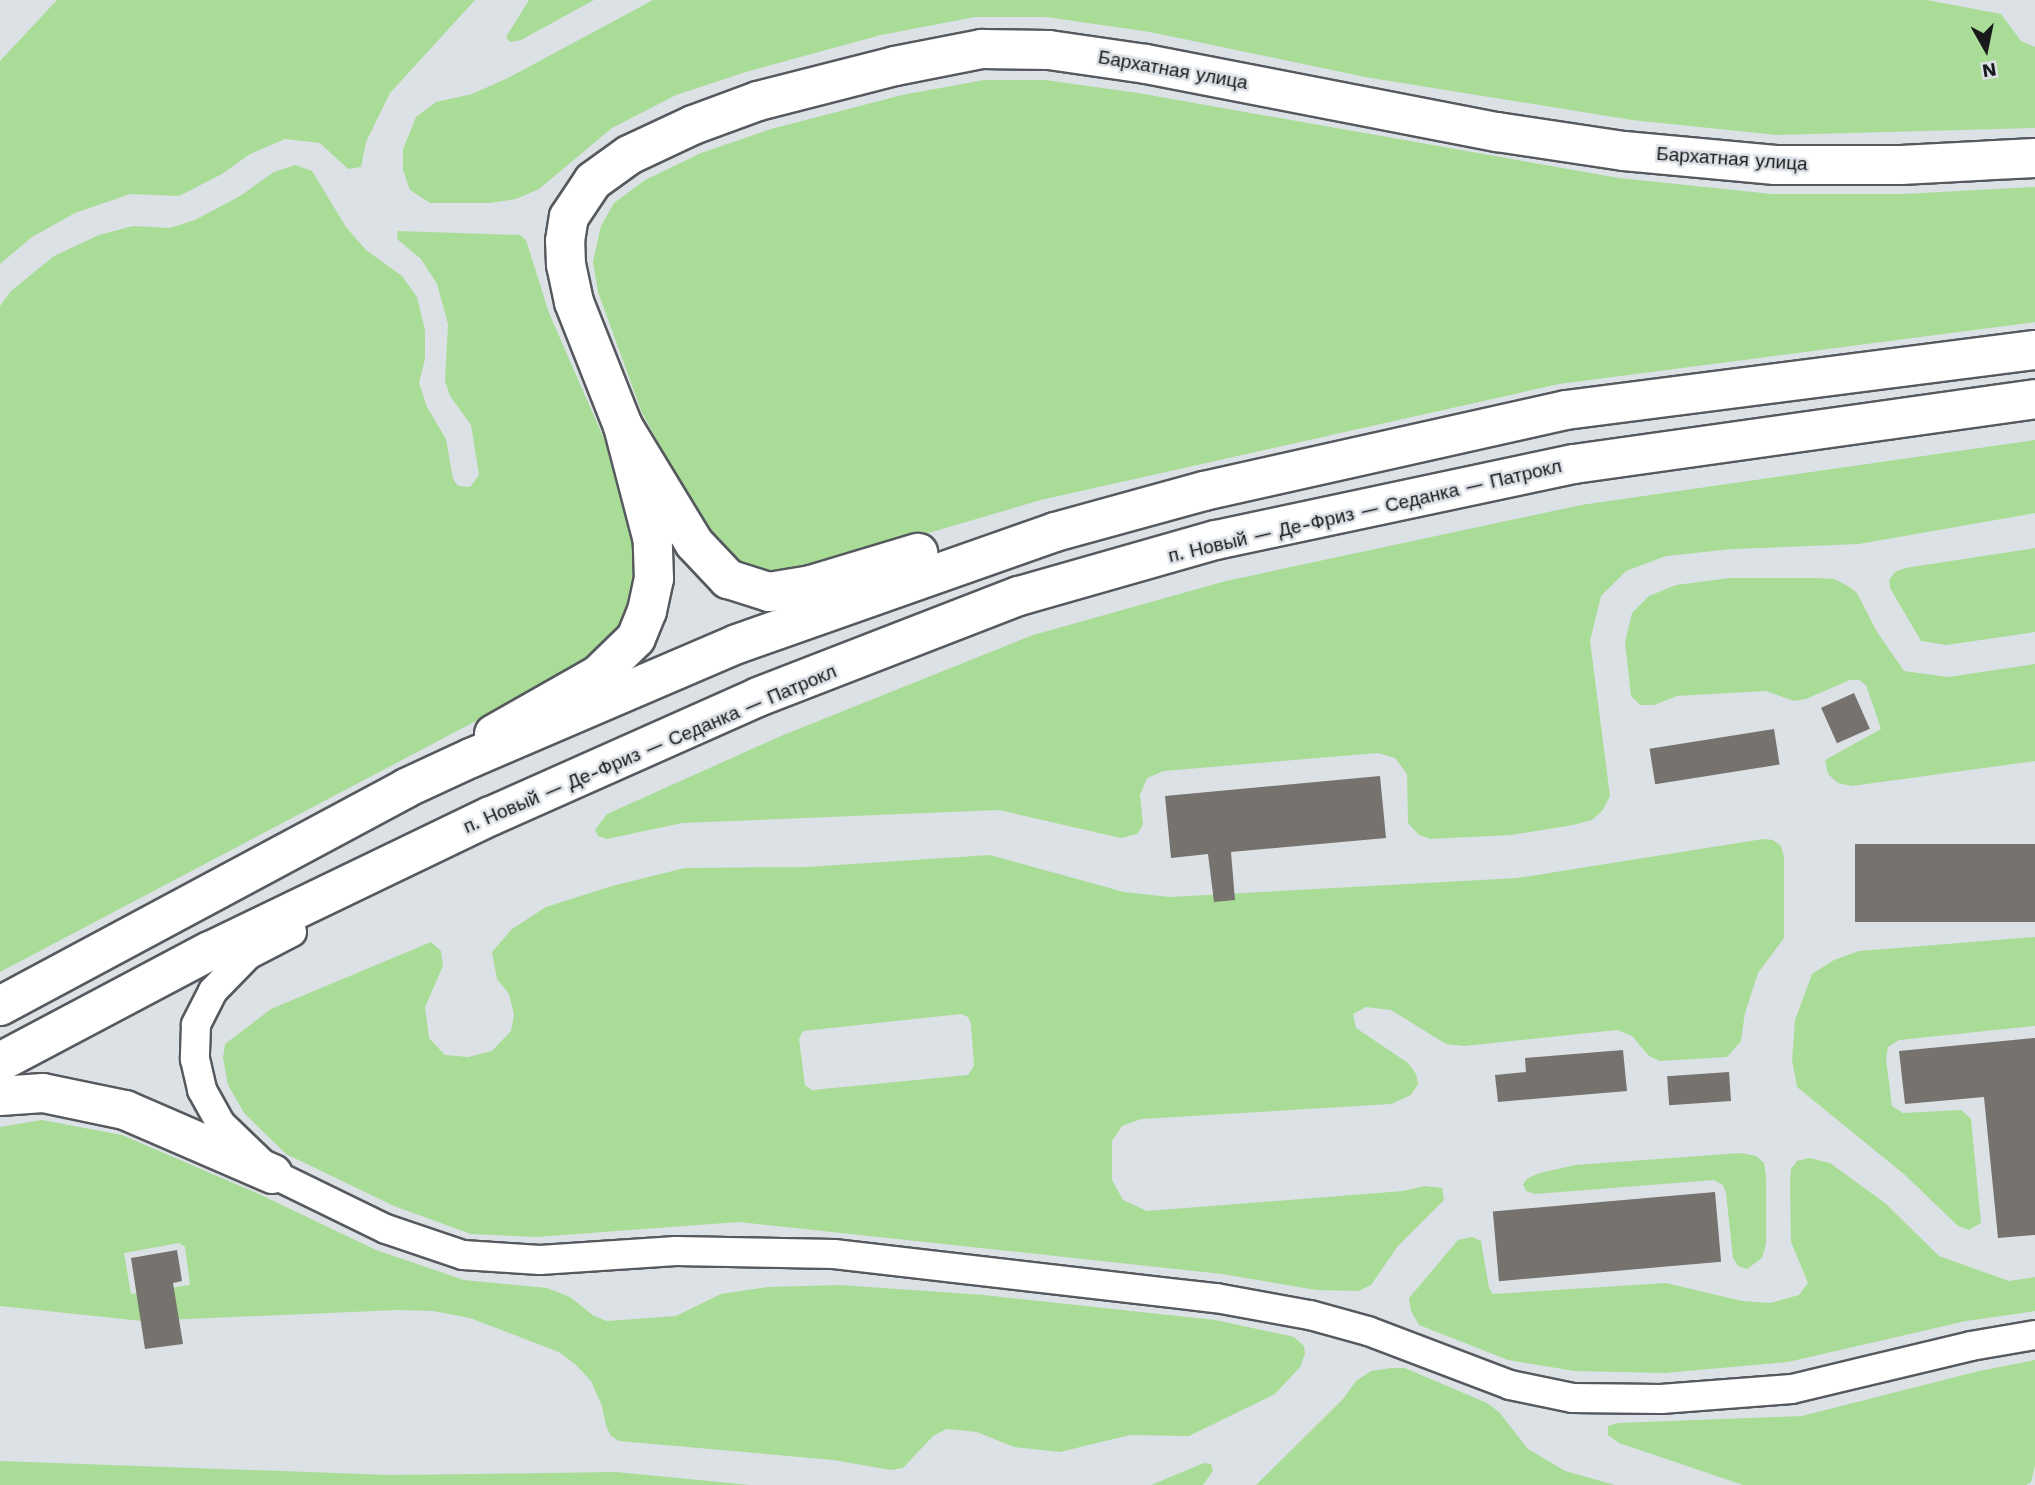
<!DOCTYPE html>
<meta charset="utf-8">
<style>
body{margin:0}
#map{position:relative;width:2035px;height:1485px;overflow:hidden;background:#dce1e6;font-family:"Work Sans",sans-serif}
div>[style]{position:absolute}
[style*='--x']{left:calc(var(--x)*1px);top:calc(var(--y)*1px);width:calc(var(--w)*1px);rotate:calc(var(--a)*1deg)}
.green>*{inset:0;background:#a9dc97}
.building>*{inset:0;background:#76726d;transform-origin:0 0}
.roads{filter:drop-shadow(2px 0 #565a5e) drop-shadow(-2px 0 #565a5e) drop-shadow(0 2px #565a5e) drop-shadow(0 -2px #565a5e)}
.minor>*{height:28px;margin:-14px;padding:0 14px;transform-origin:14px;border-radius:14px;background:#fff}
.secondary>*{height:38px;margin:-19px;padding:0 19px;transform-origin:19px;border-radius:19px;background:#fff}
.primary>*{height:38px;margin:-19px;padding:0 19px;transform-origin:19px;border-radius:19px;background:#fff}
span{translate:-50% -50%;white-space:nowrap;text-align:center;line-height:1.15;-webkit-text-stroke:5px #dce1e6;paint-order:stroke}
.street-label{font-size:19px;color:#18191b}
.north{position:absolute;left:1951px;top:14px;width:70px;height:70px;-webkit-text-stroke:5px #dce1e6;paint-order:stroke;rotate:171deg;font-size:19px;font-weight:700;line-height:28px;text-align:center;color:#18191b}
.north::after{content:'';display:block;margin:auto;width:24px;height:32px;background:#18191b;clip-path:polygon(50% 0,100% 100%,50% 72%,0 100%)}
</style>
<div id="map">
<div class="green">
<div style="clip-path:polygon(57px 0,475px 0,390px 93px,366px 142px,361px 167px,348px 169px,320px 143px,285px 139px,250px 154px,222px 174px,179px 196px,130px 194px,75px 213px,32px 237px,0 264px,0 61px)"></div>
<div style="clip-path:polygon(529px 0,594px 0,521px 40px,510px 42px,506px 37px)"></div>
<div style="clip-path:polygon(653px 0,1927px 0,2001px 14px,2021px 41px,2035px 47px,2035px 128px,1777px 135px,1632px 120px,1365px 77px,1150px 32px,1046px 17px,975px 17px,881px 35px,746px 72px,676px 95px,612px 128px,539px 189px,516px 199px,490px 203px,430px 203px,410px 190px,403px 170px,403px 149px,416px 117px,436px 102px,472px 94px,508px 78px)"></div>
<div style="clip-path:polygon(984px 80px,1045px 80px,1138px 93px,1619px 178px,1772px 194px,1902px 194px,2035px 187px,2035px 322px,1559px 384px,1041px 500px,809px 568px,770px 574px,738px 563px,704px 526px,642px 413px,598px 292px,593px 262px,601px 226px,614px 203px,645px 180px,701px 153px,771px 129px,902px 95px)"></div>
<div style="clip-path:polygon(295px 165px,312px 171px,346px 227px,366px 250px,402px 276px,417px 297px,425px 330px,425px 359px,419px 383px,427px 407px,446px 439px,453px 479px,458px 486px,470px 487px,479px 475px,471px 425px,450px 396px,445px 381px,448px 324px,437px 284px,421px 259px,397px 239px,398px 231px,520px 235px,526px 240px,549px 313px,608px 448px,635px 544px,637px 579px,620px 631px,586px 663px,0 972px,0 306px,11px 291px,54px 256px,99px 235px,133px 226px,170px 228px,195px 220px,240px 196px,274px 172px)"></div>
<div style="clip-path:polygon(2035px 440px,2035px 513px,1859px 544px,1733px 549px,1666px 556px,1626px 571px,1601px 596px,1590px 641px,1610px 796px,1603px 810px,1592px 820px,1573px 825px,1511px 835px,1430px 839px,1419px 835px,1408px 823px,1407px 774px,1395px 758px,1378px 753px,1164px 771px,1147px 778px,1140px 795px,1143px 825px,1137px 834px,1121px 838px,999px 810px,682px 823px,607px 839px,598px 836px,595px 830px,607px 814px,781px 736px,1033px 635px,1226px 581px,1581px 505px)"></div>
<div style="clip-path:polygon(2035px 548px,2035px 632px,1946px 645px,1921px 641px,1890px 588px,1889px 580px,1895px 572px,1905px 568px)"></div>
<div style="clip-path:polygon(1730px 578px,1819px 578px,1834px 579px,1848px 586px,1857px 593px,1877px 632px,1904px 671px,1948px 677px,2035px 664px,2035px 761px,1852px 786px,1838px 783px,1828px 774px,1825px 760px,1881px 729px,1866px 685px,1859px 680px,1850px 680px,1806px 699px,1794px 701px,1766px 691px,1677px 696px,1654px 705px,1640px 705px,1631px 696px,1625px 642px,1632px 613px,1649px 596px,1676px 585px)"></div>
<div style="clip-path:polygon(evenodd,1763px 839px,1773px 840px,1781px 846px,1784px 857px,1784px 938px,1758px 973px,1745px 1013px,1741px 1041px,1727px 1057px,1660px 1061px,1649px 1056px,1632px 1036px,1617px 1030px,1464px 1046px,1446px 1044px,1391px 1010px,1366px 1007px,1353px 1014px,1356px 1028px,1408px 1063px,1416px 1074px,1418px 1084px,1411px 1095px,1391px 1104px,1141px 1119px,1122px 1126px,1112px 1141px,1112px 1180px,1123px 1200px,1147px 1211px,1403px 1191px,1425px 1186px,1442px 1188px,1444px 1200px,1398px 1246px,1371px 1285px,1359px 1291px,1316px 1290px,1222px 1274px,739px 1222px,536px 1237px,471px 1234px,394px 1206px,286px 1154px,244px 1113px,228px 1085px,223px 1058px,225px 1044px,271px 1009px,431px 942px,441px 951px,443px 966px,425px 1007px,429px 1038px,445px 1055px,468px 1057px,492px 1051px,511px 1031px,514px 1015px,509px 994px,497px 979px,492px 952px,512px 929px,546px 907px,612px 886px,685px 868px,807px 867px,990px 855px,1124px 892px,1170px 897px,1517px 878px,1763px 839px,961px 1014px,968px 1017px,971px 1024px,974px 1066px,968px 1075px,812px 1090px,805px 1085px,799px 1039px,803px 1031px,961px 1014px)"></div>
<div style="clip-path:polygon(2035px 937px,2035px 1026px,1899px 1040px,1888px 1047px,1886px 1059px,1892px 1106px,1903px 1113px,1961px 1110px,1971px 1119px,1981px 1223px,1969px 1230px,1958px 1226px,1905px 1175px,1797px 1087px,1792px 1060px,1795px 1020px,1812px 974px,1834px 960px,1859px 951px)"></div>
<div style="clip-path:polygon(evenodd,42px 1120px,122px 1135px,259px 1194px,376px 1250px,464px 1280px,547px 1288px,570px 1297px,594px 1316px,607px 1321px,676px 1316px,721px 1294px,768px 1287px,840px 1285px,984px 1295px,1215px 1320px,1294px 1337px,1304px 1346px,1305px 1354px,1300px 1367px,1275px 1394px,1189px 1436px,1130px 1435px,1060px 1452px,1014px 1447px,977px 1432px,947px 1429px,933px 1436px,903px 1468px,891px 1470px,833px 1460px,619px 1441px,611px 1436px,606px 1426px,602px 1406px,591px 1381px,576px 1365px,559px 1352px,470px 1318px,433px 1311px,398px 1310px,142px 1321px,0 1306px,0 1127px,42px 1120px,179px 1243px,185px 1247px,190px 1285px,131px 1294px,124px 1253px,179px 1243px)"></div>
<div style="clip-path:polygon(1741px 1153px,1756px 1156px,1764px 1163px,1766px 1177px,1766px 1244px,1762px 1258px,1747px 1269px,1738px 1266px,1733px 1258px,1726px 1193px,1723px 1185px,1714px 1180px,1535px 1194px,1526px 1191px,1523px 1184px,1528px 1178px,1540px 1173px,1575px 1165px)"></div>
<div style="clip-path:polygon(1809px 1158px,1830px 1163px,1885px 1203px,1939px 1256px,2009px 1281px,2035px 1277px,2035px 1311px,1966px 1321px,1788px 1362px,1664px 1373px,1575px 1371px,1508px 1360px,1419px 1325px,1411px 1311px,1409px 1298px,1458px 1240px,1472px 1237px,1481px 1241px,1489px 1288px,1493px 1294px,1666px 1283px,1742px 1301px,1770px 1303px,1799px 1295px,1808px 1283px,1791px 1242px,1790px 1184px,1791px 1169px,1797px 1161px)"></div>
<div style="clip-path:polygon(2035px 1360px,2035px 1465px,2031px 1482px,2026px 1485px,1743px 1485px,1619px 1443px,1608px 1435px,1608px 1426px,1618px 1423px,1802px 1416px,1979px 1371px)"></div>
<div style="clip-path:polygon(1392px 1368px,1405px 1368px,1487px 1403px,1499px 1412px,1528px 1449px,1565px 1471px,1615px 1485px,1256px 1485px,1343px 1399px,1356px 1381px,1371px 1371px)"></div>
<div style="clip-path:polygon(0 1461px,390px 1475px,616px 1472px,750px 1485px,0 1485px)"></div>
<div style="clip-path:polygon(1204px 1463px,1211px 1464px,1213px 1471px,1203px 1485px,1151px 1485px)"></div>
</div>
<div class="building">
<div style="left:1854px;top:693px;width:39px;height:36px;rotate:66deg"></div>
<div style="left:1774px;top:729px;width:36px;height:126px;rotate:81deg"></div>
<div style="clip-path:polygon(1380px 776px,1386px 838px,1231px 852px,1235px 900px,1214px 902px,1208px 854px,1171px 858px,1165px 796px)"></div>
<div style="left:2035px;top:844px;width:78px;height:180px;rotate:90deg"></div>
<div style="clip-path:polygon(2035px 1038px,2035px 1235px,1998px 1238px,1984px 1097px,1905px 1104px,1899px 1051px)"></div>
<div style="clip-path:polygon(1623px 1050px,1627px 1091px,1498px 1102px,1495px 1075px,1526px 1072px,1525px 1058px)"></div>
<div style="left:1729px;top:1072px;width:29px;height:62px;rotate:86deg"></div>
<div style="left:1715px;top:1192px;width:70px;height:223px;rotate:85deg"></div>
<div style="clip-path:polygon(177px 1250px,182px 1281px,173px 1283px,183px 1344px,145px 1349px,131px 1258px)"></div>
</div>
<div class="roads">
<div class="minor">
<div style="--x:292;--y:932;--w:50;--a:152.4"></div>
<div style="--x:248;--y:955;--w:50;--a:134.2"></div>
<div style="--x:213;--y:991;--w:38;--a:117"></div>
<div style="--x:196;--y:1025;--w:34;--a:92"></div>
<div style="--x:195;--y:1059;--w:32;--a:77"></div>
<div style="--x:202;--y:1090;--w:38;--a:61"></div>
<div style="--x:220;--y:1123;--w:74;--a:43.9"></div>
<div style="--x:273;--y:1174;--w:126;--a:26"></div>
<div style="--x:386;--y:1229;--w:81;--a:18.7"></div>
<div style="--x:463;--y:1255;--w:77;--a:3.7"></div>
<div style="--x:540;--y:1260;--w:136;--a:-3.8"></div>
<div style="--x:676;--y:1251;--w:158;--a:1.1"></div>
<div style="--x:834;--y:1254;--w:385;--a:6.6"></div>
<div style="--x:1216;--y:1298;--w:96;--a:10.3"></div>
<div style="--x:1310;--y:1315;--w:60;--a:15.4"></div>
<div style="--x:1368;--y:1331;--w:152;--a:20.8"></div>
<div style="--x:1510;--y:1385;--w:64;--a:11.7"></div>
<div style="--x:1573;--y:1398;--w:88;--a:0.7"></div>
<div style="--x:1661;--y:1399;--w:131;--a:-4.4"></div>
<div style="--x:1792;--y:1389;--w:184;--a:-13.5"></div>
<div style="--x:1971;--y:1346;--w:65;--a:-9.8"></div>
</div>
<div class="secondary">
<div style="--x:494;--y:734;--w:120;--a:-29.6"></div>
<div style="--x:598;--y:675;--w:53;--a:-44.2"></div>
<div style="--x:636;--y:638;--w:29;--a:-68"></div>
<div style="--x:647;--y:611;--w:33;--a:-78"></div>
<div style="--x:654;--y:579;--w:38;--a:-92"></div>
<div style="--x:653;--y:541;--w:119;--a:-104.6"></div>
<div style="--x:623;--y:426;--w:133;--a:-111.6"></div>
<div style="--x:574;--y:302;--w:38;--a:-102"></div>
<div style="--x:566;--y:265;--w:24;--a:-92"></div>
<div style="--x:565;--y:241;--w:24;--a:-81"></div>
<div style="--x:569;--y:217;--w:43;--a:-56.3"></div>
<div style="--x:593;--y:181;--w:44;--a:-35.8"></div>
<div style="--x:629;--y:155;--w:71;--a:-25.1"></div>
<div style="--x:693;--y:125;--w:69;--a:-20.3"></div>
<div style="--x:758;--y:101;--w:141;--a:-14.3"></div>
<div style="--x:895;--y:66;--w:89;--a:-11.1"></div>
<div style="--x:982;--y:49;--w:67;--a:0.9"></div>
<div style="--x:1049;--y:50;--w:98;--a:8.2"></div>
<div style="--x:1146;--y:64;--w:358;--a:11"></div>
<div style="--x:1497;--y:132;--w:128;--a:8.5"></div>
<div style="--x:1624;--y:151;--w:152;--a:5.3"></div>
<div style="--x:1775;--y:165;--w:126;--a:0"></div>
<div style="--x:1901;--y:165;--w:134;--a:-3"></div>
</div>
<div class="primary">
<div style="--x:623;--y:426;--w:137;--a:58.7"></div>
<div style="--x:694;--y:543;--w:50;--a:46.6"></div>
<div style="--x:728;--y:579;--w:43;--a:17.6"></div>
<div style="--x:769;--y:592;--w:43;--a:-9.5"></div>
<div style="--x:811;--y:585;--w:112;--a:-16.7"></div>
<div style="--x:0;--y:1006;--w:461;--a:-28.2"></div>
<div style="--x:406;--y:788;--w:72;--a:-24.8"></div>
<div style="--x:471;--y:758;--w:289;--a:-23.2"></div>
<div style="--x:737;--y:644;--w:337;--a:-19.4"></div>
<div style="--x:1055;--y:532;--w:155;--a:-15.4"></div>
<div style="--x:1204;--y:491;--w:371;--a:-12.6"></div>
<div style="--x:1566;--y:410;--w:473;--a:-7.3"></div>
<div style="--x:0;--y:1062;--w:238;--a:-27.9"></div>
<div style="--x:210;--y:951;--w:312;--a:-25.7"></div>
<div style="--x:491;--y:816;--w:292;--a:-24"></div>
<div style="--x:758;--y:697;--w:280;--a:-21.2"></div>
<div style="--x:1019;--y:596;--w:205;--a:-15.9"></div>
<div style="--x:1216;--y:540;--w:366;--a:-12"></div>
<div style="--x:1574;--y:464;--w:466;--a:-8"></div>
<div style="--x:0;--y:1096;--w:43;--a:-4"></div>
<div style="--x:43;--y:1093;--w:84;--a:11.7"></div>
<div style="--x:125;--y:1110;--w:161;--a:23.4"></div>
</div>
</div>
<div class="street-label">
<span style="left:1173px;top:70px;rotate:10deg">Бархатная улица</span>
<span style="left:1732px;top:159px;rotate:4deg">Бархатная улица</span>
<span style="left:1365px;top:511px;rotate:-13deg">п. Новый — Де-Фриз — Седанка — Патрокл</span>
<span style="left:650px;top:749px;rotate:-23deg">п. Новый — Де-Фриз — Седанка — Патрокл</span>
</div>
<div class="north">N</div>
</div>
